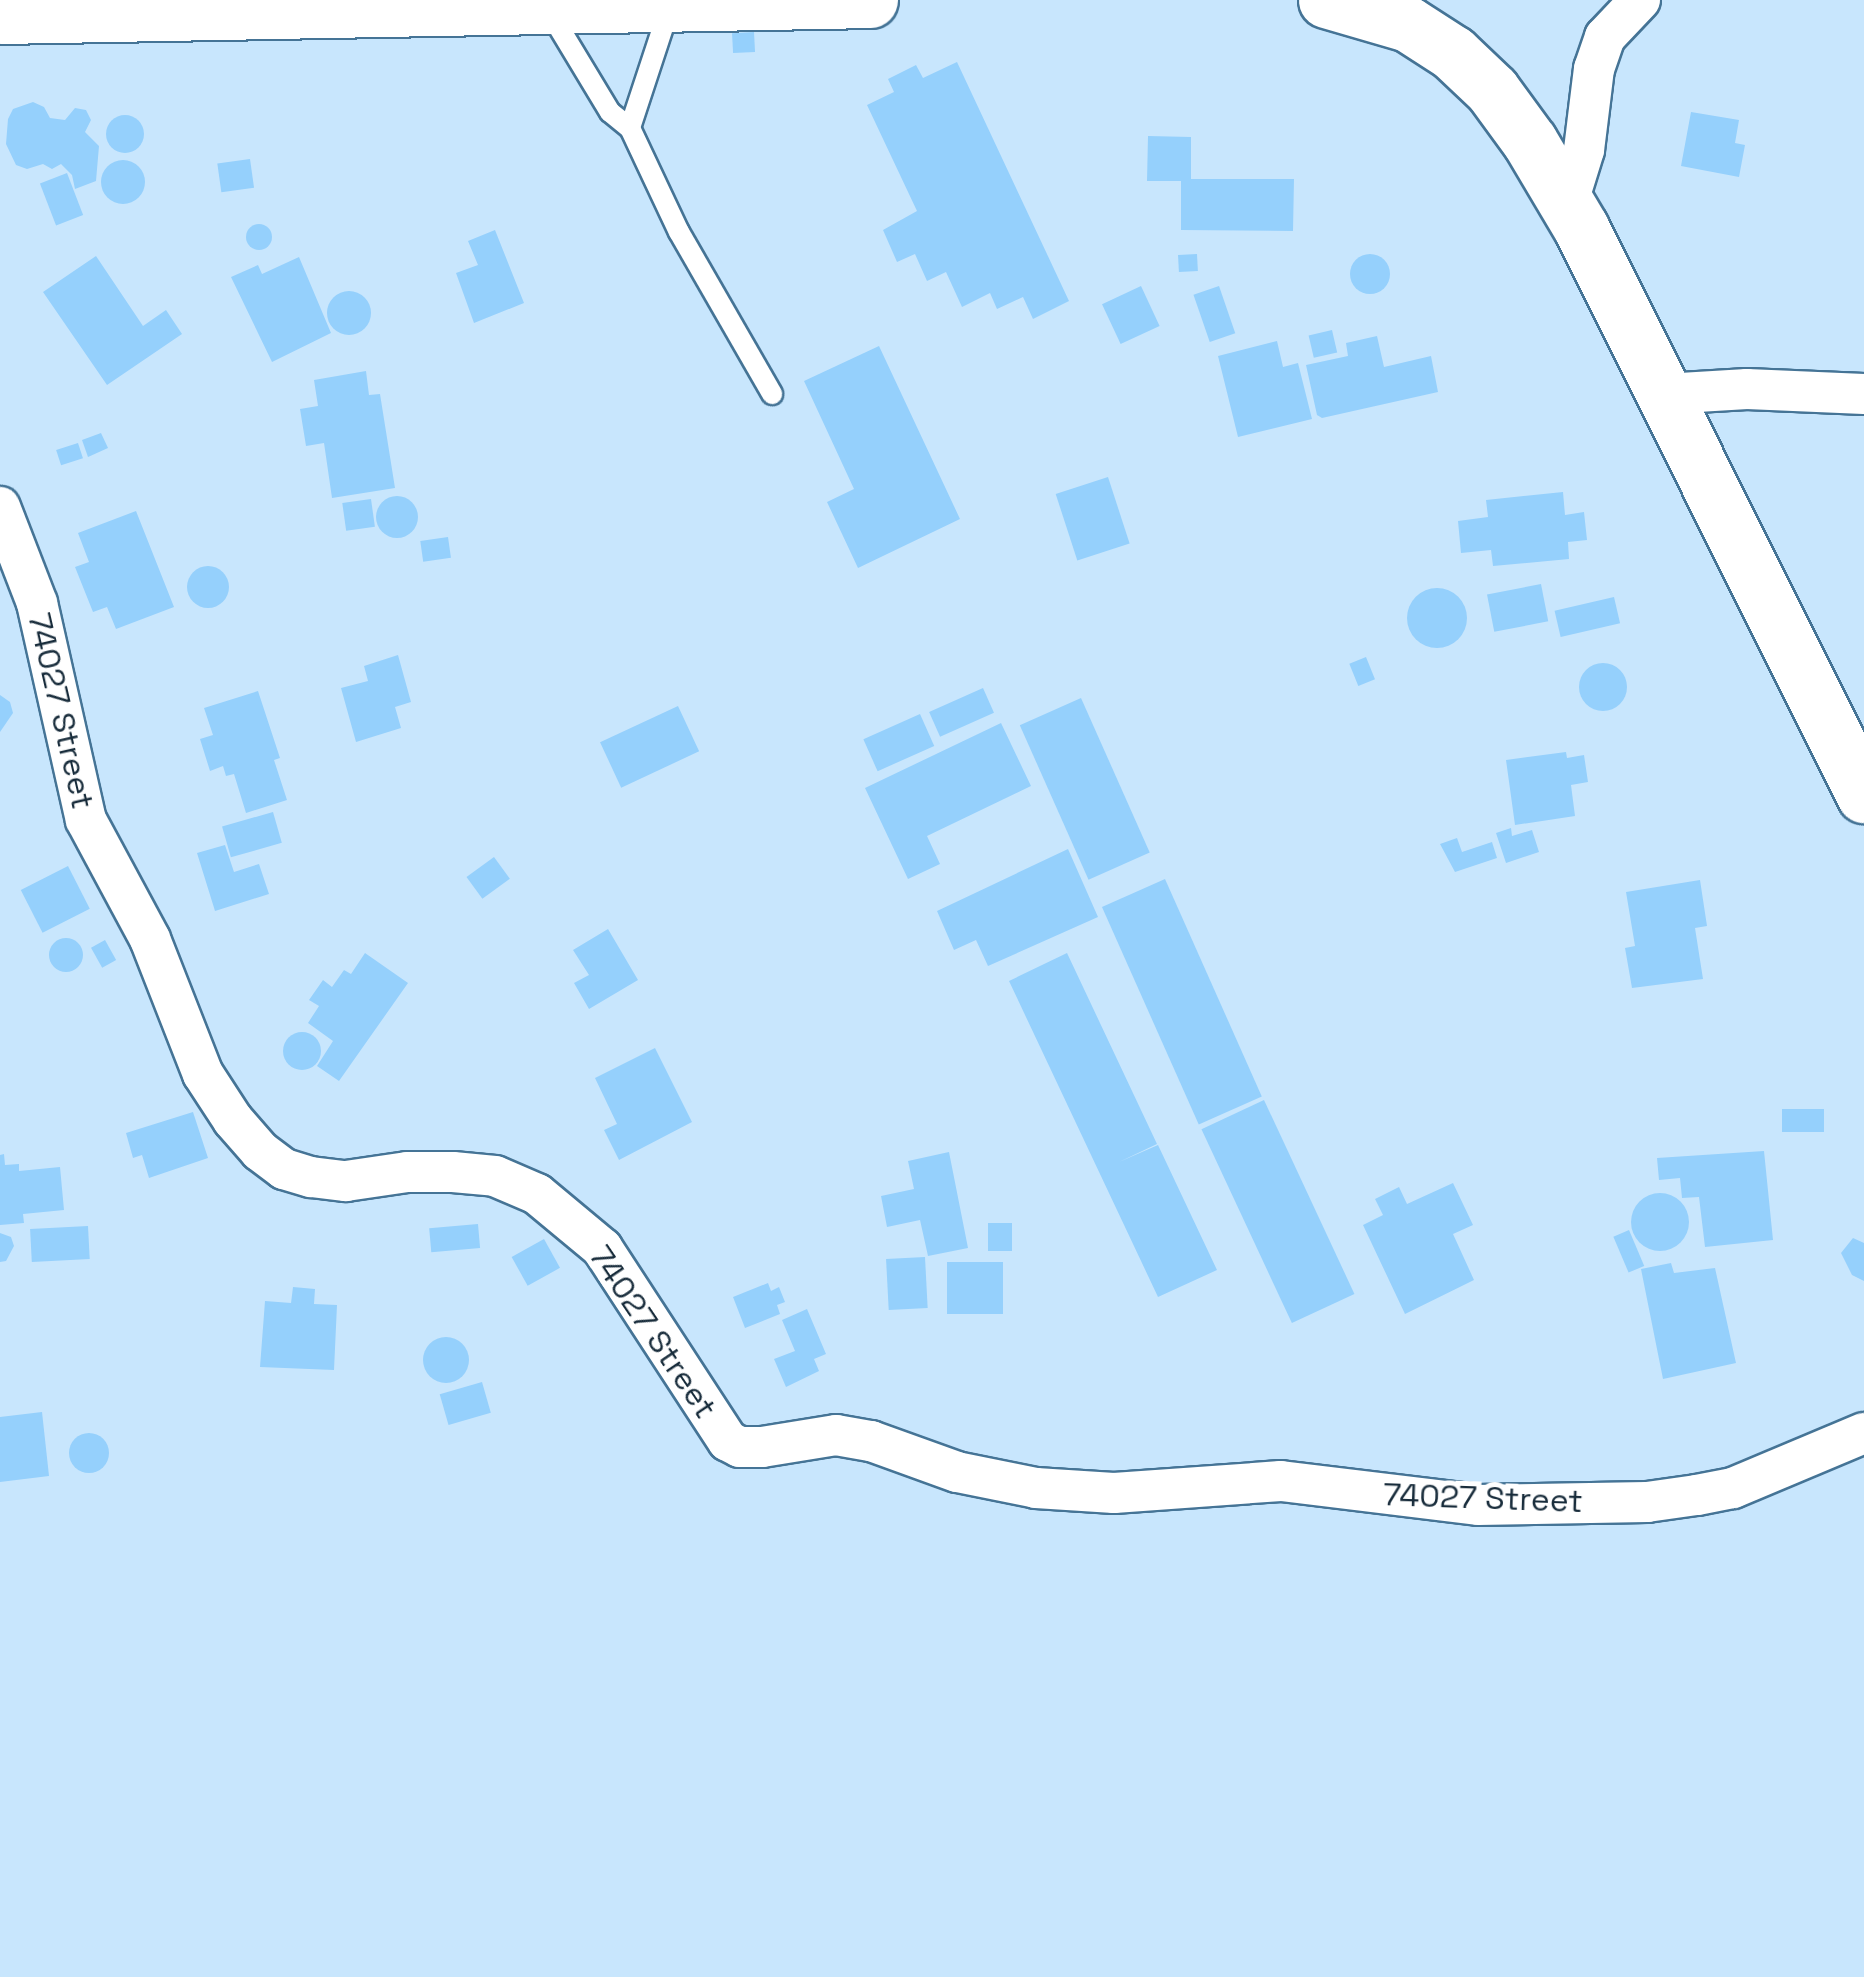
<!DOCTYPE html>
<style>
body{margin:0}
#map{position:relative;width:1864px;height:1977px;overflow:hidden;background:#c8e6fd;font-family:"Space Grotesk",sans-serif}
div>[style]{position:absolute}
[style*='--x']{left:calc(var(--x)*1px);top:calc(var(--y)*1px);width:calc(var(--w)*1px);rotate:calc(var(--a)*1deg)}
.building>*{inset:0;background:#95d0fc;transform-origin:0 0}
.round{border-radius:50%}
.roads{filter:drop-shadow(2px 0 #457496) drop-shadow(-2px 0 #457496) drop-shadow(0 2px #457496) drop-shadow(0 -2px #457496)}
.lane>*{height:20px;margin:-10px;padding:0 10px;transform-origin:10px;border-radius:10px;background:#fff}
.street>*{height:40px;margin:-20px;padding:0 20px;transform-origin:20px;border-radius:20px;background:#fff}
.secondary>*{height:55px;margin:-27.5px;padding:0 27.5px;transform-origin:27.5px;border-radius:27.5px;background:#fff}
span{translate:-50% -50%;white-space:nowrap;text-align:center;line-height:1.15;-webkit-text-stroke:10px #fff;paint-order:stroke}
.street-label{font-size:32px;color:#182c3b}
</style>
<div id="map">
<div class="building">
<div style="left:754px;top:32px;width:20px;height:22px;rotate:87deg"></div>
<div style="clip-path:polygon(957px 62px,1069px 301px,1033px 319px,1023px 297px,997px 309px,990px 293px,962px 307px,946px 272px,927px 281px,915px 254px,897px 262px,883px 230px,917px 211px,867px 105px,894px 92px,888px 79px,916px 65px,923px 78px)"></div>
<div style="clip-path:polygon(33px 102px,44px 107px,50px 118px,65px 120px,75px 108px,86px 110px,91px 120px,85px 132px,99px 146px,96px 181px,75px 189px,72px 175px,61px 164px,52px 169px,43px 164px,27px 169px,16px 165px,6px 144px,8px 119px,13px 109px)"></div>
<div style="clip-path:polygon(1691px 112px,1739px 120px,1735px 143px,1745px 145px,1739px 177px,1681px 166px)"></div>
<div class="round" style="left:106px;top:115px;width:38px;height:38px"></div>
<div style="clip-path:polygon(1148px 136px,1191px 137px,1191px 179px,1294px 179px,1293px 231px,1181px 230px,1181px 181px,1147px 181px)"></div>
<div style="left:250px;top:159px;width:29px;height:33px;rotate:82deg"></div>
<div class="round" style="left:101px;top:160px;width:44px;height:44px"></div>
<div style="left:67px;top:173px;width:45px;height:29px;rotate:69deg"></div>
<div class="round" style="left:246px;top:224px;width:26px;height:26px"></div>
<div style="clip-path:polygon(495px 230px,524px 303px,474px 323px,456px 273px,478px 265px,468px 241px)"></div>
<div class="round" style="left:1350px;top:254px;width:40px;height:40px"></div>
<div style="left:1197px;top:254px;width:17px;height:19px;rotate:87deg"></div>
<div style="clip-path:polygon(96px 256px,143px 326px,166px 310px,182px 334px,107px 385px,43px 292px)"></div>
<div style="clip-path:polygon(299px 257px,331px 333px,272px 362px,231px 277px,258px 265px,262px 274px)"></div>
<div style="left:1141px;top:286px;width:44px;height:43px;rotate:65deg"></div>
<div style="left:1219px;top:286px;width:50px;height:27px;rotate:71deg"></div>
<div class="round" style="left:327px;top:291px;width:44px;height:44px"></div>
<div style="left:1332px;top:330px;width:23px;height:24px;rotate:77deg"></div>
<div style="clip-path:polygon(1377px 336px,1384px 367px,1431px 356px,1438px 392px,1322px 418px,1317px 415px,1306px 365px,1348px 356px,1346px 343px)"></div>
<div style="clip-path:polygon(1277px 341px,1283px 367px,1298px 363px,1312px 419px,1238px 437px,1218px 356px)"></div>
<div style="clip-path:polygon(879px 346px,960px 519px,858px 568px,827px 502px,854px 489px,804px 381px)"></div>
<div style="clip-path:polygon(366px 371px,369px 395px,380px 394px,395px 488px,332px 498px,324px 443px,306px 446px,300px 409px,318px 406px,314px 380px)"></div>
<div style="clip-path:polygon(101px 433px,108px 448px,88px 457px,82px 440px)"></div>
<div style="left:78px;top:443px;width:16px;height:23px;rotate:72deg"></div>
<div style="left:1108px;top:477px;width:70px;height:55px;rotate:72deg"></div>
<div style="clip-path:polygon(1563px 492px,1565px 515px,1584px 512px,1587px 540px,1568px 542px,1569px 559px,1493px 566px,1491px 550px,1461px 553px,1458px 521px,1488px 517px,1486px 500px)"></div>
<div class="round" style="left:376px;top:496px;width:42px;height:42px"></div>
<div style="left:371px;top:499px;width:28px;height:29px;rotate:82deg"></div>
<div style="clip-path:polygon(136px 511px,174px 607px,116px 629px,107px 607px,93px 612px,75px 567px,89px 562px,78px 533px)"></div>
<div style="left:448px;top:537px;width:21px;height:28px;rotate:82deg"></div>
<div class="round" style="left:187px;top:566px;width:42px;height:42px"></div>
<div style="left:1541px;top:584px;width:38px;height:55px;rotate:79deg"></div>
<div class="round" style="left:1407px;top:588px;width:60px;height:60px"></div>
<div style="left:1614px;top:597px;width:27px;height:61px;rotate:77deg"></div>
<div style="clip-path:polygon(398px 655px,411px 702px,395px 707px,401px 728px,356px 742px,341px 688px,368px 681px,364px 666px)"></div>
<div style="left:1366px;top:657px;width:24px;height:18px;rotate:68deg"></div>
<div class="round" style="left:1579px;top:663px;width:48px;height:48px"></div>
<div style="left:983px;top:688px;width:27px;height:59px;rotate:66deg"></div>
<div style="clip-path:polygon(258px 691px,280px 758px,274px 760px,287px 800px,246px 813px,234px 774px,226px 776px,223px 766px,210px 771px,200px 739px,213px 735px,204px 708px)"></div>
<div style="clip-path:polygon(0 695px,10px 702px,13px 713px,0 732px)"></div>
<div style="left:1081px;top:698px;width:169px;height:67px;rotate:66deg"></div>
<div style="left:678px;top:706px;width:50px;height:86px;rotate:65deg"></div>
<div style="left:920px;top:714px;width:35px;height:62px;rotate:66deg"></div>
<div style="clip-path:polygon(1001px 723px,1031px 786px,927px 836px,940px 864px,908px 879px,865px 788px)"></div>
<div style="clip-path:polygon(1566px 752px,1567px 758px,1584px 755px,1588px 782px,1571px 785px,1575px 816px,1515px 825px,1506px 760px)"></div>
<div style="left:273px;top:812px;width:32px;height:53px;rotate:74deg"></div>
<div style="clip-path:polygon(1511px 828px,1512px 836px,1532px 830px,1539px 852px,1506px 863px,1496px 833px)"></div>
<div style="clip-path:polygon(1457px 838px,1462px 852px,1492px 842px,1497px 858px,1455px 872px,1440px 844px)"></div>
<div style="clip-path:polygon(225px 845px,234px 872px,259px 864px,269px 894px,215px 911px,197px 853px)"></div>
<div style="clip-path:polygon(1068px 849px,1098px 917px,988px 966px,976px 940px,954px 950px,937px 911px)"></div>
<div style="left:494px;top:857px;width:27px;height:34px;rotate:54deg"></div>
<div style="left:68px;top:866px;width:48px;height:53px;rotate:63deg"></div>
<div style="left:1165px;top:879px;width:238px;height:69px;rotate:66deg"></div>
<div style="clip-path:polygon(1700px 880px,1707px 926px,1695px 928px,1703px 979px,1632px 988px,1625px 948px,1635px 946px,1626px 892px)"></div>
<div style="clip-path:polygon(608px 929px,638px 980px,589px 1009px,574px 983px,589px 975px,573px 950px)"></div>
<div class="round" style="left:49px;top:938px;width:34px;height:34px"></div>
<div style="left:105px;top:940px;width:23px;height:16px;rotate:61deg"></div>
<div style="clip-path:polygon(365px 953px,408px 983px,339px 1081px,317px 1066px,333px 1041px,308px 1023px,319px 1006px,309px 1000px,323px 980px,332px 987px,344px 970px,351px 974px)"></div>
<div style="clip-path:polygon(1067px 953px,1157px 1144px,1119px 1162px,1158px 1145px,1217px 1270px,1158px 1297px,1009px 981px)"></div>
<div class="round" style="left:283px;top:1032px;width:38px;height:38px"></div>
<div style="clip-path:polygon(655px 1048px,692px 1122px,619px 1160px,604px 1130px,617px 1124px,595px 1078px)"></div>
<div style="left:1264px;top:1100px;width:214px;height:69px;rotate:65deg"></div>
<div style="left:1824px;top:1109px;width:23px;height:42px;rotate:90deg"></div>
<div style="clip-path:polygon(193px 1112px,208px 1158px,149px 1178px,142px 1155px,133px 1158px,126px 1133px)"></div>
<div style="clip-path:polygon(1764px 1151px,1773px 1240px,1705px 1247px,1699px 1197px,1682px 1198px,1680px 1178px,1659px 1180px,1657px 1158px)"></div>
<div style="clip-path:polygon(949px 1152px,968px 1248px,928px 1256px,920px 1220px,887px 1227px,881px 1196px,914px 1189px,908px 1161px)"></div>
<div style="clip-path:polygon(4px 1154px,5px 1165px,19px 1164px,19px 1171px,60px 1167px,64px 1210px,23px 1214px,24px 1223px,0 1225px,0 1155px)"></div>
<div style="clip-path:polygon(1453px 1183px,1473px 1225px,1453px 1234px,1474px 1280px,1405px 1314px,1363px 1225px,1383px 1215px,1375px 1199px,1399px 1187px,1407px 1204px)"></div>
<div class="round" style="left:1631px;top:1193px;width:58px;height:58px"></div>
<div style="left:1012px;top:1223px;width:28px;height:24px;rotate:90deg"></div>
<div style="left:478px;top:1224px;width:24px;height:49px;rotate:85deg"></div>
<div style="left:88px;top:1226px;width:33px;height:58px;rotate:87deg"></div>
<div style="left:1629px;top:1230px;width:39px;height:17px;rotate:67deg"></div>
<div style="clip-path:polygon(0 1233px,11px 1237px,14px 1246px,6px 1261px,0 1262px)"></div>
<div style="clip-path:polygon(1853px 1238px,1864px 1243px,1864px 1281px,1852px 1275px,1841px 1253px)"></div>
<div style="left:544px;top:1239px;width:33px;height:37px;rotate:61deg"></div>
<div style="left:925px;top:1257px;width:51px;height:39px;rotate:87deg"></div>
<div style="left:947px;top:1262px;width:56px;height:52px"></div>
<div style="clip-path:polygon(1671px 1263px,1674px 1273px,1715px 1268px,1736px 1363px,1663px 1379px,1641px 1269px)"></div>
<div style="clip-path:polygon(768px 1283px,771px 1291px,779px 1287px,785px 1302px,777px 1305px,780px 1314px,745px 1328px,733px 1297px)"></div>
<div style="clip-path:polygon(293px 1287px,315px 1289px,314px 1304px,337px 1305px,334px 1370px,260px 1367px,265px 1301px,291px 1303px)"></div>
<div style="clip-path:polygon(807px 1309px,826px 1354px,814px 1359px,819px 1371px,786px 1387px,774px 1359px,795px 1351px,782px 1320px)"></div>
<div class="round" style="left:423px;top:1337px;width:46px;height:46px"></div>
<div style="left:482px;top:1382px;width:32px;height:44px;rotate:74deg"></div>
<div style="clip-path:polygon(42px 1412px,49px 1476px,0 1482px,0 1417px)"></div>
<div class="round" style="left:69px;top:1433px;width:40px;height:40px"></div>
</div>
<div class="roads">
<div class="lane">
<div style="--x:670;--y:6;--w:128;--a:108.2"></div>
<div style="--x:630;--y:128;--w:115;--a:64.8"></div>
<div style="--x:679;--y:232;--w:187;--a:60.1"></div>
<div style="--x:549;--y:11;--w:118;--a:58.9"></div>
<div style="--x:610;--y:112;--w:26;--a:39"></div>
</div>
<div class="street">
<div style="--x:1567;--y:205;--w:58;--a:-72.8"></div>
<div style="--x:1584;--y:150;--w:82;--a:-83"></div>
<div style="--x:1594;--y:69;--w:34;--a:-71"></div>
<div style="--x:1605;--y:37;--w:51;--a:-46.6"></div>
<div style="--x:1664;--y:394;--w:83;--a:-3.4"></div>
<div style="--x:1747;--y:389;--w:117;--a:2.4"></div>
<div style="--x:0;--y:507;--w:103;--a:68.9"></div>
<div style="--x:37;--y:603;--w:222;--a:77.3"></div>
<div style="--x:86;--y:820;--w:135;--a:61.7"></div>
<div style="--x:150;--y:939;--w:145;--a:68.6"></div>
<div style="--x:203;--y:1074;--w:55;--a:56.9"></div>
<div style="--x:233;--y:1120;--w:41;--a:48.9"></div>
<div style="--x:260;--y:1151;--w:30;--a:37"></div>
<div style="--x:284;--y:1169;--w:28;--a:17"></div>
<div style="--x:311;--y:1177;--w:35;--a:7"></div>
<div style="--x:346;--y:1181;--w:62;--a:-8.4"></div>
<div style="--x:407;--y:1172;--w:46;--a:0"></div>
<div style="--x:453;--y:1172;--w:42;--a:5.4"></div>
<div style="--x:495;--y:1176;--w:46;--a:23.2"></div>
<div style="--x:537;--y:1194;--w:85;--a:39.7"></div>
<div style="--x:602;--y:1248;--w:230;--a:56.9"></div>
<div style="--x:728;--y:1441;--w:13;--a:27"></div>
<div style="--x:740;--y:1447;--w:22;--a:0"></div>
<div style="--x:762;--y:1447;--w:75;--a:-9.2"></div>
<div style="--x:836;--y:1435;--w:36;--a:10"></div>
<div style="--x:871;--y:1441;--w:91;--a:19.8"></div>
<div style="--x:957;--y:1472;--w:81;--a:11.4"></div>
<div style="--x:1036;--y:1488;--w:78;--a:3.7"></div>
<div style="--x:1114;--y:1493;--w:167;--a:-4.1"></div>
<div style="--x:1281;--y:1481;--w:198;--a:6.9"></div>
<div style="--x:1478;--y:1505;--w:169;--a:-1"></div>
<div style="--x:1647;--y:1502;--w:50;--a:-8"></div>
<div style="--x:1697;--y:1495;--w:37;--a:-11"></div>
<div style="--x:1733;--y:1488;--w:142;--a:-22.8"></div>
</div>
<div class="secondary">
<div style="--x:1326;--y:0;--w:85;--a:16.3"></div>
<div style="--x:1408;--y:24;--w:54;--a:32.8"></div>
<div style="--x:1453;--y:53;--w:54;--a:43.5"></div>
<div style="--x:1492;--y:90;--w:64;--a:53.8"></div>
<div style="--x:1530;--y:142;--w:100;--a:59.3"></div>
<div style="--x:1581;--y:228;--w:634;--a:63.48"></div>
<div style="--x:0;--y:16;--w:870;--a:-1.05"></div>
</div>
</div>
<div class="street-label">
<span style="left:61px;top:711px;rotate:77deg">74027 Street</span>
<span style="left:653px;top:1332px;rotate:56deg">74027 Street</span>
<span style="left:1483px;top:1498px;rotate:2deg">74027 Street</span>
</div>
</div>
